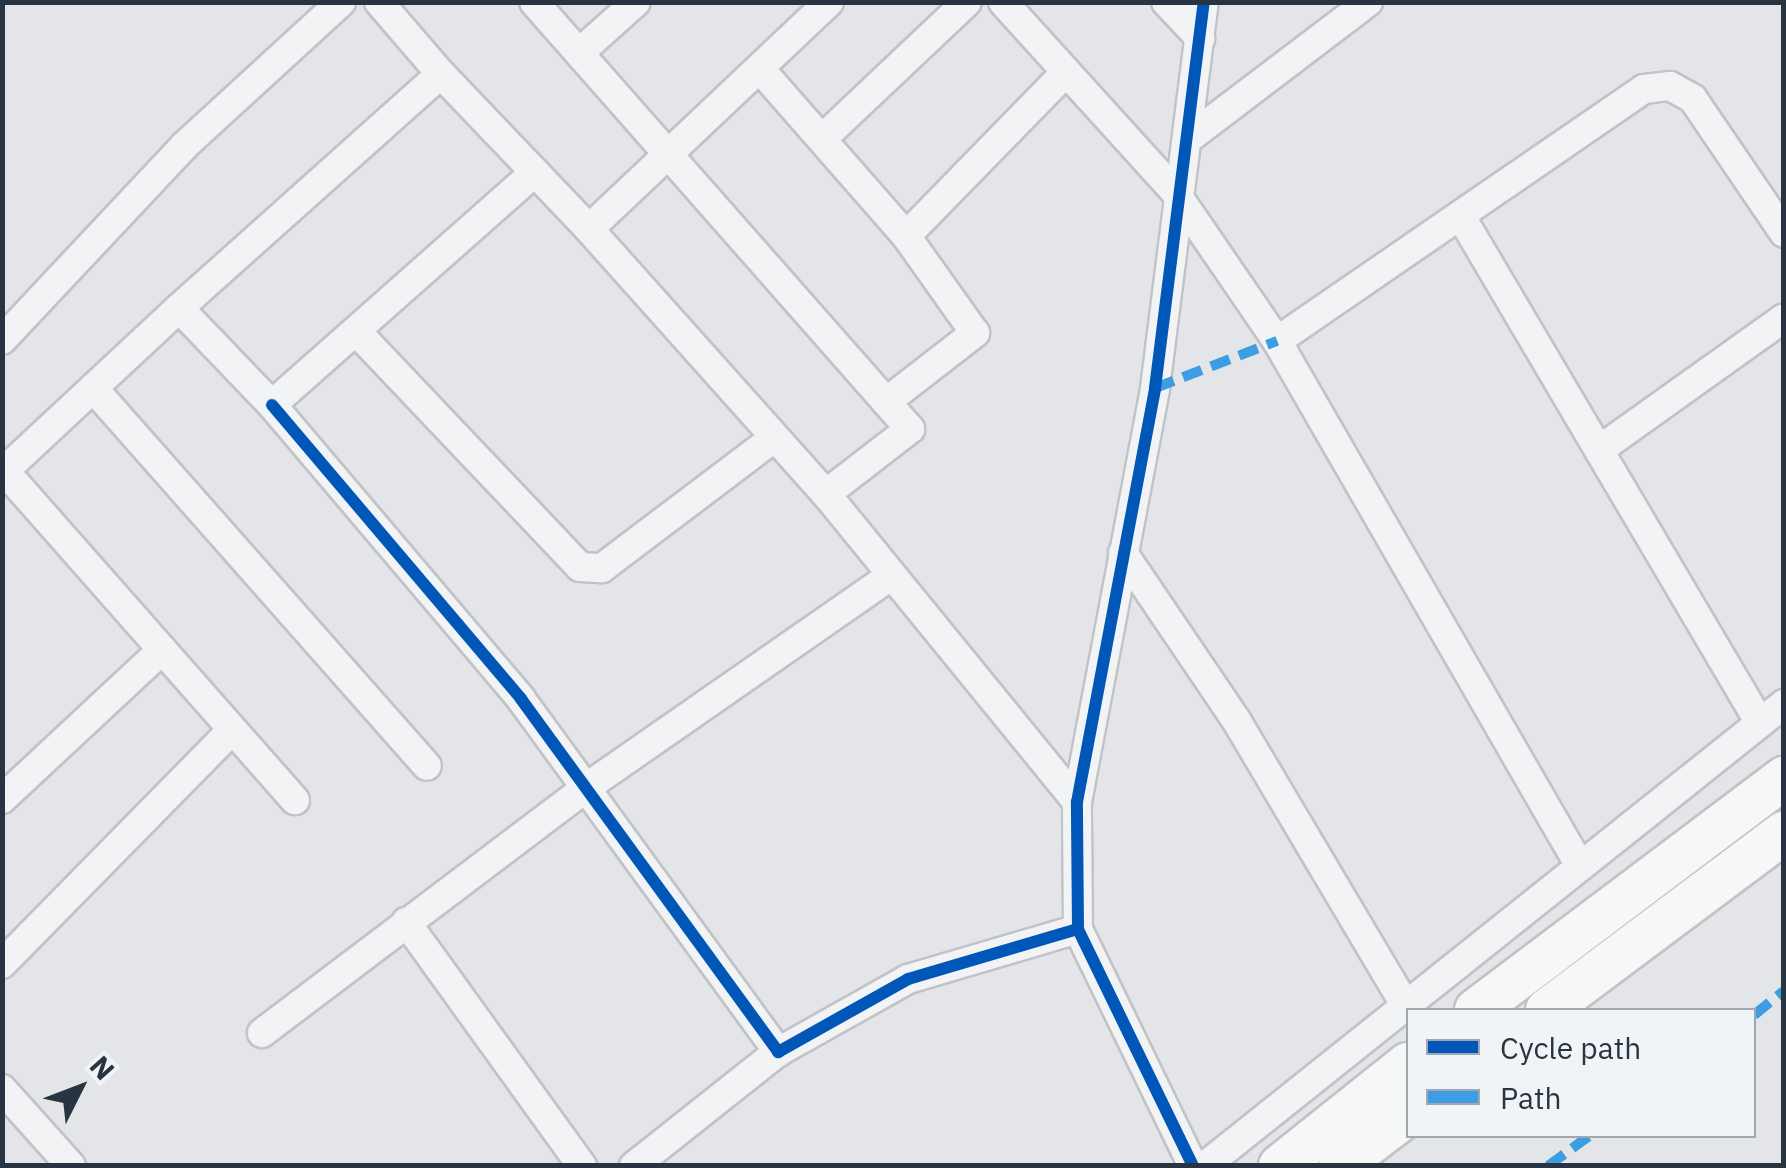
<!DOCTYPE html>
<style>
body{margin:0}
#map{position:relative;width:1786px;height:1168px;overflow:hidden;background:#e3e5e8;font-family:"IBM Plex Sans",sans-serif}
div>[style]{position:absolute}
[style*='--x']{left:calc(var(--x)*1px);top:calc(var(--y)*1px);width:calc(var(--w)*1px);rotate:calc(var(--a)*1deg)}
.roads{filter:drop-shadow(2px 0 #c1c3c6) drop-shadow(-2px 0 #c1c3c6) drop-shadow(0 2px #c1c3c6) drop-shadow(0 -2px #c1c3c6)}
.street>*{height:28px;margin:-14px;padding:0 14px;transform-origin:14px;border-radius:14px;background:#f2f3f5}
.primary>*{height:42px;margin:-21px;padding:0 21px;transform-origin:21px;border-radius:21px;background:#f6f7f7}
.quiet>*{height:10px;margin-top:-5px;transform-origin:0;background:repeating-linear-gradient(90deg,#3d9de3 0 20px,transparent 0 30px)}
.cycleway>*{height:12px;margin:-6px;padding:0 6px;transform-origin:6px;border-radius:6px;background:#0057b8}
span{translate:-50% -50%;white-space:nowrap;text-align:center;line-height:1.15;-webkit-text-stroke:8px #f1f4f7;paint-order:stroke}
.frame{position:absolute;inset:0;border:5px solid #293442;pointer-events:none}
.legend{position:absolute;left:1406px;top:1008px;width:350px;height:130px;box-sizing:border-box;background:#f1f4f7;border:2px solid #a1a7af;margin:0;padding:12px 18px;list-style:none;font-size:30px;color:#293442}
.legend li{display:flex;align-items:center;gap:20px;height:50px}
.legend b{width:50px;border:2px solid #a1a7af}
.north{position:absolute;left:30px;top:1038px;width:100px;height:100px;-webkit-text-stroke:8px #f1f4f7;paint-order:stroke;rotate:48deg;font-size:28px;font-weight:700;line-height:40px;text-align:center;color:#293442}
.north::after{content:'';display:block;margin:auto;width:35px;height:45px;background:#293442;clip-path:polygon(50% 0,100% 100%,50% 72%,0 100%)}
</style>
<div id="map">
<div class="roads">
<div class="street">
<div style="--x:379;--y:2;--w:95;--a:49.3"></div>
<div style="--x:534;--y:2;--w:569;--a:48.63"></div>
<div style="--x:910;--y:429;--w:106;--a:142.3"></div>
<div style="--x:829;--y:2;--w:330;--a:136.6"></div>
<div style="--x:589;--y:229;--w:356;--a:48.2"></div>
<div style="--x:826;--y:494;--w:397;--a:50.8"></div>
<div style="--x:1003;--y:2;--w:256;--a:47.8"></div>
<div style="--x:1175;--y:192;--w:181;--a:55.6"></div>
<div style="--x:1277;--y:341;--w:606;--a:60.01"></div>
<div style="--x:1166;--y:2;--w:50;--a:46.6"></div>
<div style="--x:579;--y:53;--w:76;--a:-41.8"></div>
<div style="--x:760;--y:69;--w:222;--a:48.8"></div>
<div style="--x:906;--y:236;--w:229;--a:-45.7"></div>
<div style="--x:823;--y:138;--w:198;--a:-43.4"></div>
<div style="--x:1189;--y:138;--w:225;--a:-37.2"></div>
<div style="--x:535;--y:172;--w:351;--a:138.5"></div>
<div style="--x:272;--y:405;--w:134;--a:-133.8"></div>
<div style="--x:179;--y:308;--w:351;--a:-41.8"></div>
<div style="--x:441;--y:74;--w:214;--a:46.3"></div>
<div style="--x:1463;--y:220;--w:584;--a:59.44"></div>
<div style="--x:356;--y:331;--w:325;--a:46.5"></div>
<div style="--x:580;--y:567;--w:22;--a:3"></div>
<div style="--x:602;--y:568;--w:212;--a:-37.1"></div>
<div style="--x:2;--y:340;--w:266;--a:-46.8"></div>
<div style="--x:184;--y:146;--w:213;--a:-42.5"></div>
<div style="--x:1277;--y:341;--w:445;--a:-34.5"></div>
<div style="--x:1644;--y:89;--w:26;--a:-7"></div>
<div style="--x:1670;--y:86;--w:26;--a:29"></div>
<div style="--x:1693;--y:99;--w:162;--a:55.8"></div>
<div style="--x:93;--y:388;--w:504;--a:48.54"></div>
<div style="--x:886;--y:402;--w:113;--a:-37.8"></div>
<div style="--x:975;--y:333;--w:119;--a:-125.4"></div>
<div style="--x:272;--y:405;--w:385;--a:49.7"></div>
<div style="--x:521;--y:699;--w:437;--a:53.9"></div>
<div style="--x:778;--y:1052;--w:149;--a:-29.3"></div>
<div style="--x:908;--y:979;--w:177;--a:-16.4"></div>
<div style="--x:1599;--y:450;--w:227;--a:-35.5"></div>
<div style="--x:2;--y:468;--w:443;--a:48.6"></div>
<div style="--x:2;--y:473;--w:242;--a:-43"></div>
<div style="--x:1123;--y:553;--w:202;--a:55.9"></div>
<div style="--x:1236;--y:720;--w:331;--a:59.3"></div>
<div style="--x:2;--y:799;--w:219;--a:-43"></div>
<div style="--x:406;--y:922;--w:301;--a:54.2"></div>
<div style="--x:2;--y:964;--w:328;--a:-45.5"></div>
<div style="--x:262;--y:1033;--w:408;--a:-37.1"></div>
<div style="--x:587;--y:787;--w:371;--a:-34.8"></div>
<div style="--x:2;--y:1089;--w:103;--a:48.1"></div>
<div style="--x:634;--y:1166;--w:184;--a:-38.4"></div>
<div style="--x:1193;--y:1166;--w:263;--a:-115.9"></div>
<div style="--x:1078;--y:929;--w:127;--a:-90.5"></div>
<div style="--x:1077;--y:802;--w:421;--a:-79.3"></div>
<div style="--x:1155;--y:388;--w:389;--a:-82.8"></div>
<div style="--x:1205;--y:1166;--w:741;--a:-38.59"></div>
</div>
<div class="primary">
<div style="--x:1476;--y:1010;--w:386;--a:-37"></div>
<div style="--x:1547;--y:1010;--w:296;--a:-36.8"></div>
<div style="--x:1280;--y:1166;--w:164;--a:-38.6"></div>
<div style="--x:1340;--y:1166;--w:86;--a:-37.4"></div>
</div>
</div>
<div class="quiet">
<div style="--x:1155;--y:388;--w:131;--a:-21.1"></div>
<div style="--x:1754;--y:1015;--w:38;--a:-39"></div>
<div style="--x:1548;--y:1166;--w:51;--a:-36.2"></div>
</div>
<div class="cycleway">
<div style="--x:272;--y:405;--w:385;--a:49.7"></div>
<div style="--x:521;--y:699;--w:437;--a:53.9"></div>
<div style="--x:778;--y:1052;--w:149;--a:-29.3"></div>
<div style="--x:908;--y:979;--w:177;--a:-16.4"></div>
<div style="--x:1193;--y:1166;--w:263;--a:-115.9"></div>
<div style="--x:1078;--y:929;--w:127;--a:-90.5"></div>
<div style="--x:1077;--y:802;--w:421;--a:-79.3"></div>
<div style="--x:1155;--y:388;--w:389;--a:-82.8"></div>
</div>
<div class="frame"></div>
<ul class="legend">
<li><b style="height:12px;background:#0057b8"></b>Cycle path</li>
<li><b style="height:12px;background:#3d9de3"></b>Path</li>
</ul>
<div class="north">N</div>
</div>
